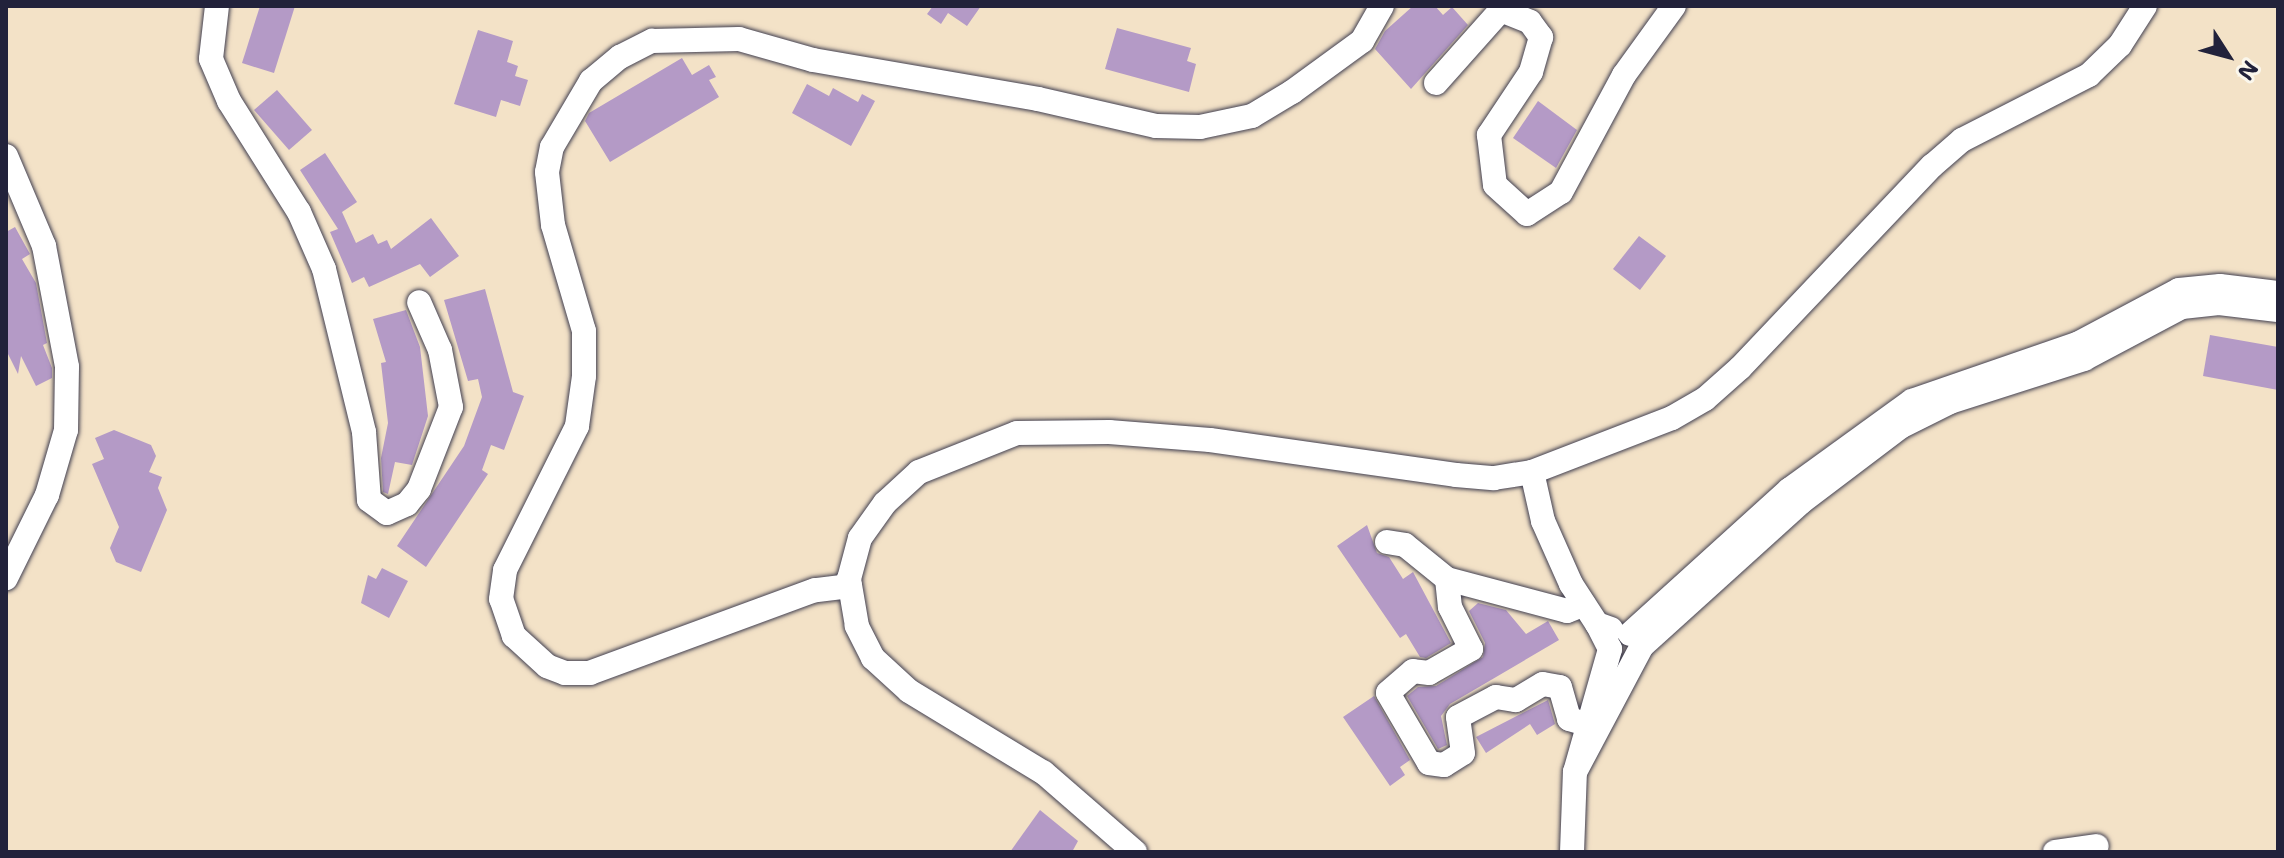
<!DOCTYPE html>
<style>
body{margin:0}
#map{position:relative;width:2284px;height:858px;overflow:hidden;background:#f3e2c7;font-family:"Shantell Sans",sans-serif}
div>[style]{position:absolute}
.building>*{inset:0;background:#b49ac6}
.roads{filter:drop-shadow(0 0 2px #413f50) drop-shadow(0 0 2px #413f50)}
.minor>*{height:24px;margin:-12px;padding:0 12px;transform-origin:12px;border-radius:12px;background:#fff}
span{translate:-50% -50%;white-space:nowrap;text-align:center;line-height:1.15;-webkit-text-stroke:6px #fbf7ec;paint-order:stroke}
.frame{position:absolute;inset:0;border:8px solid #22223b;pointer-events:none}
.north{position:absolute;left:2188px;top:16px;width:80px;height:80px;-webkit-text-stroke:6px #fbf7ec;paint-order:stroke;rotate:126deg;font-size:22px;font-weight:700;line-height:32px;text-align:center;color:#22223b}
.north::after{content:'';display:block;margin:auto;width:28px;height:36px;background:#22223b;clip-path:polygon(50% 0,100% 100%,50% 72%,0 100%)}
</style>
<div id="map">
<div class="building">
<div style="clip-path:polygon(260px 6px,295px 6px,274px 73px,242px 63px)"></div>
<div style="clip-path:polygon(933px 6px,981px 6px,967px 26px,948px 13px,941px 24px,927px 14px)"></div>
<div style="clip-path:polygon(1413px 6px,1435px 6px,1443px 15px,1452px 7px,1468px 25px,1411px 89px,1375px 49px,1385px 31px)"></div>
<div style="clip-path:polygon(1117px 28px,1191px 48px,1187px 61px,1196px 64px,1189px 92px,1105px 69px)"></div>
<div style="clip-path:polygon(478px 30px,513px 41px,507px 62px,518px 66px,515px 76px,528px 80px,520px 106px,501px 100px,496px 117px,454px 104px)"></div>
<div style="clip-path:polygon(682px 58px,692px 75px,709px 65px,716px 77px,709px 80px,719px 97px,610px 162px,585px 121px,589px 113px)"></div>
<div style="clip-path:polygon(807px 84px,829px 96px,833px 88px,858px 102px,862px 94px,875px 101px,851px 146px,792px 113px)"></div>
<div style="clip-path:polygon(277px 90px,312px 130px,289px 150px,254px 110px)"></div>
<div style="clip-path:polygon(1538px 101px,1577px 130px,1556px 168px,1513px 138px)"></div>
<div style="clip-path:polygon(325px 153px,357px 202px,342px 212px,356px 243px,373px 234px,378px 244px,387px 240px,391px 249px,431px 218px,459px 256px,430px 277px,420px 264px,369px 287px,364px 277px,352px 283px,330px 232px,338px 229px,300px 170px)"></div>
<div style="clip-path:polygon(15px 227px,30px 254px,22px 259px,36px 283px,47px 343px,43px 345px,52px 368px,52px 378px,36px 386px,21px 356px,18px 374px,6px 350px,6px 232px)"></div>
<div style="clip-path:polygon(1639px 236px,1666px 256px,1640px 290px,1613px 269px)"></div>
<div style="clip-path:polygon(485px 289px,513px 392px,524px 396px,504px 450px,491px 445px,482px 470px,488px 474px,426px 567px,397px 546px,464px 446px,482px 397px,478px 379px,468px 381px,444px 300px)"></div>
<div style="clip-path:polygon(406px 310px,420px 347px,428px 416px,412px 465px,395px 462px,388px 494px,383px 492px,381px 458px,388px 423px,381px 363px,386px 362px,373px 319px)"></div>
<div style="clip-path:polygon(2210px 335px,2278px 347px,2278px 390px,2203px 376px)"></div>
<div style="clip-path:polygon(114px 430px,151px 445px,156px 456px,149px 472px,162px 477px,158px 488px,167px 510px,141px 572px,116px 562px,110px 548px,119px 527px,92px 464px,104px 459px,95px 438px)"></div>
<div style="clip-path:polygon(1367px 525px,1377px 553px,1389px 557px,1403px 579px,1413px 572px,1451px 643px,1426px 658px,1420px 657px,1406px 634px,1400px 638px,1337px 546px)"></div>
<div style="clip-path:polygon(382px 568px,408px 581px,389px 618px,361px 603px,368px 575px,376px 579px)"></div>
<div style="clip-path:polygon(1478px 603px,1506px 610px,1526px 634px,1548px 621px,1559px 640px,1450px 704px,1441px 716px,1447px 745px,1438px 749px,1407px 696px,1418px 687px,1436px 686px,1483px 657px,1485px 643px,1469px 611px)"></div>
<div style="clip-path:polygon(1374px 696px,1410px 760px,1400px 767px,1405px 775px,1390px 786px,1343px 717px)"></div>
<div style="clip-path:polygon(1548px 700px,1555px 724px,1537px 735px,1530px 724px,1486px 753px,1476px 737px)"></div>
<div style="clip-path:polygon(1040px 810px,1078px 841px,1072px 852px,1010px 852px)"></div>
</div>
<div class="roads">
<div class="minor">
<div style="left:217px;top:6px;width:53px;rotate:96.5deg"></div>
<div style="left:211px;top:59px;width:46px;rotate:66.8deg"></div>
<div style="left:229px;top:101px;width:131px;rotate:57.8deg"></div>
<div style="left:299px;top:212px;width:62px;rotate:66.3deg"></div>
<div style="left:324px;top:269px;width:168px;rotate:76.2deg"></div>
<div style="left:364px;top:432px;width:68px;rotate:85.8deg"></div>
<div style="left:369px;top:500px;width:22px;rotate:36deg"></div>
<div style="left:387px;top:513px;width:22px;rotate:-24deg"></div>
<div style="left:407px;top:504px;width:19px;rotate:-51deg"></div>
<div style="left:419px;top:489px;width:88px;rotate:-68.7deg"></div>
<div style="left:451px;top:407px;width:58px;rotate:-100.9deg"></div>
<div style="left:440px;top:350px;width:52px;rotate:-113.6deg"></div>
<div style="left:1436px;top:83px;width:98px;rotate:-48.3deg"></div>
<div style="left:1501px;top:10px;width:31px;rotate:22deg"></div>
<div style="left:1530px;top:22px;width:19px;rotate:54deg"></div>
<div style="left:1541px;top:37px;width:36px;rotate:106deg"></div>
<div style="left:1531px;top:72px;width:76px;rotate:123.7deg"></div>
<div style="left:1489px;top:135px;width:50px;rotate:83.2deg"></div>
<div style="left:1495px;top:185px;width:43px;rotate:42.2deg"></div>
<div style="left:1527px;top:214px;width:40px;rotate:-32.9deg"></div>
<div style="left:1561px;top:192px;width:133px;rotate:-61.7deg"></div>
<div style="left:1624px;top:75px;width:85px;rotate:-54.1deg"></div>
<div style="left:6px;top:156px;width:98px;rotate:67.1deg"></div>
<div style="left:44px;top:246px;width:123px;rotate:79.2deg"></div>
<div style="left:67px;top:367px;width:63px;rotate:90.9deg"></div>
<div style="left:66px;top:430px;width:68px;rotate:106.3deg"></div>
<div style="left:47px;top:495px;width:93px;rotate:116.3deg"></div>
<div style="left:1532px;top:472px;width:50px;rotate:77.3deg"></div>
<div style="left:1543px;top:521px;width:69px;rotate:66deg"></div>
<div style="left:1571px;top:584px;width:48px;rotate:57deg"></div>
<div style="left:1597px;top:624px;width:15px;rotate:20deg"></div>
<div style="left:1387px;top:542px;width:18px;rotate:9deg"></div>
<div style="left:1405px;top:545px;width:54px;rotate:39deg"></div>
<div style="left:1447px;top:579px;width:124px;rotate:14.9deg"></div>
<div style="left:1567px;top:611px;width:18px;rotate:-22deg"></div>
<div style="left:1447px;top:579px;width:28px;rotate:84deg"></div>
<div style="left:1450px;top:607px;width:47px;rotate:63.4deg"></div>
<div style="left:1471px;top:649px;width:48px;rotate:150.3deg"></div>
<div style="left:1429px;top:673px;width:16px;rotate:-173deg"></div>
<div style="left:1413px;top:671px;width:33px;rotate:139deg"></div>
<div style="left:1388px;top:693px;width:81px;rotate:59.6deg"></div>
<div style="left:1429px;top:763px;width:15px;rotate:8deg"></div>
<div style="left:1444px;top:765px;width:22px;rotate:-32deg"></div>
<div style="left:1463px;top:753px;width:36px;rotate:-98deg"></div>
<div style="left:1458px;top:717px;width:43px;rotate:-27.8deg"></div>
<div style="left:1496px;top:697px;width:20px;rotate:9deg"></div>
<div style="left:1516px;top:700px;width:31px;rotate:-31deg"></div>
<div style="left:1543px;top:684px;width:17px;rotate:10deg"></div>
<div style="left:1560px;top:687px;width:33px;rotate:74deg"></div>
<div style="left:1569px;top:719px;width:18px;rotate:16deg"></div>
<div style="left:850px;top:586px;width:35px;rotate:173deg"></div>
<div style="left:815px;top:590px;width:240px;rotate:159.8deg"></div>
<div style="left:590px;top:673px;width:25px;rotate:180deg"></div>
<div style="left:565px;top:673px;width:19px;rotate:-159deg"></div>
<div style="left:547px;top:666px;width:45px;rotate:-137.7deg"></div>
<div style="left:514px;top:636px;width:39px;rotate:-109deg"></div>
<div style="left:501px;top:599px;width:29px;rotate:-82deg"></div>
<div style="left:505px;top:570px;width:161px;rotate:-63.4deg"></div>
<div style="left:577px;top:426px;width:50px;rotate:-82deg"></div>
<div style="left:584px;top:376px;width:45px;rotate:-90deg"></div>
<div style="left:584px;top:331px;width:110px;rotate:-106.3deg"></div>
<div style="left:553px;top:225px;width:53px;rotate:-96.5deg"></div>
<div style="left:547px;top:172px;width:25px;rotate:-79deg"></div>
<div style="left:552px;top:147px;width:77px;rotate:-59.4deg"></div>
<div style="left:591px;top:81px;width:38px;rotate:-40deg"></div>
<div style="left:620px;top:57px;width:36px;rotate:-27deg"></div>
<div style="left:652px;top:41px;width:87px;rotate:-1.3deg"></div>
<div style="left:739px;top:39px;width:77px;rotate:15.8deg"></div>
<div style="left:813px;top:60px;width:228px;rotate:9.8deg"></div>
<div style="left:1038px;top:99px;width:121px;rotate:12.9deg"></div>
<div style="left:1156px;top:126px;width:44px;rotate:1.3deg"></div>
<div style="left:1200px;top:127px;width:53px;rotate:-11.9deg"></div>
<div style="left:1252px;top:116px;width:47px;rotate:-31deg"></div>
<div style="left:1292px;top:92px;width:87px;rotate:-36.1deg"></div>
<div style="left:1362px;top:41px;width:40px;rotate:-60.3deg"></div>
<div style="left:1630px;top:634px;width:215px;rotate:-42.2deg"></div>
<div style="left:1789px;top:490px;width:152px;rotate:-35.9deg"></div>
<div style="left:1912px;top:401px;width:175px;rotate:-19.1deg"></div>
<div style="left:2077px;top:344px;width:115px;rotate:-27.9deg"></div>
<div style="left:2179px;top:290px;width:41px;rotate:-5.6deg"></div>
<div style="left:2220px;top:286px;width:58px;rotate:6.9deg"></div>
<div style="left:1575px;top:772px;width:143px;rotate:-62deg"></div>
<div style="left:1642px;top:646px;width:213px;rotate:-42.1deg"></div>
<div style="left:1800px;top:503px;width:126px;rotate:-37.2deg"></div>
<div style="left:1900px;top:427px;width:56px;rotate:-26.6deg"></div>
<div style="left:1950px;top:402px;width:141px;rotate:-17.8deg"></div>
<div style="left:2084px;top:359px;width:111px;rotate:-28deg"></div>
<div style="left:2182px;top:307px;width:37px;rotate:-6deg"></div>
<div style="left:2219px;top:303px;width:59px;rotate:6.8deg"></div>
<div style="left:1135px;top:852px;width:121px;rotate:-139deg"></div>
<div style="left:1044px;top:773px;width:158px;rotate:-148.7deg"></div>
<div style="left:909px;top:691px;width:49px;rotate:-137.5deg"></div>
<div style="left:873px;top:658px;width:36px;rotate:-117deg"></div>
<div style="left:857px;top:626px;width:48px;rotate:-99.7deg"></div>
<div style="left:849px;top:579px;width:42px;rotate:-75deg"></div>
<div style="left:860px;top:538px;width:43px;rotate:-54.5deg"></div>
<div style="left:885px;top:503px;width:46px;rotate:-42.4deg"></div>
<div style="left:919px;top:472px;width:105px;rotate:-21.7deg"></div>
<div style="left:1017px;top:433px;width:92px;rotate:-0.6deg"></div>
<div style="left:1109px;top:432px;width:101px;rotate:4.5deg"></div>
<div style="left:1210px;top:440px;width:248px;rotate:8.1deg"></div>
<div style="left:1456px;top:475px;width:38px;rotate:5deg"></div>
<div style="left:1494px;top:478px;width:38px;rotate:-9deg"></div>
<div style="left:1532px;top:472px;width:150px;rotate:-21.1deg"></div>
<div style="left:1672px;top:418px;width:38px;rotate:-30deg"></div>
<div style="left:1705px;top:399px;width:47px;rotate:-41.5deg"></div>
<div style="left:1740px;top:368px;width:279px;rotate:-46.5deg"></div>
<div style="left:1932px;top:166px;width:40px;rotate:-41deg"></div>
<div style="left:1962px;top:140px;width:143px;rotate:-27.1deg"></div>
<div style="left:2089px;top:75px;width:43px;rotate:-44.1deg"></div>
<div style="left:2120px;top:45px;width:46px;rotate:-57.3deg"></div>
<div style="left:1572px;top:852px;width:80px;rotate:-87.9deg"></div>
<div style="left:1575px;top:772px;width:128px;rotate:-74.1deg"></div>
<div style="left:1610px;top:649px;width:28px;rotate:-117deg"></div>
<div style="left:2055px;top:852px;width:42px;rotate:-8.1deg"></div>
</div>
</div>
<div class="frame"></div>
<div class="north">N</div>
</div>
